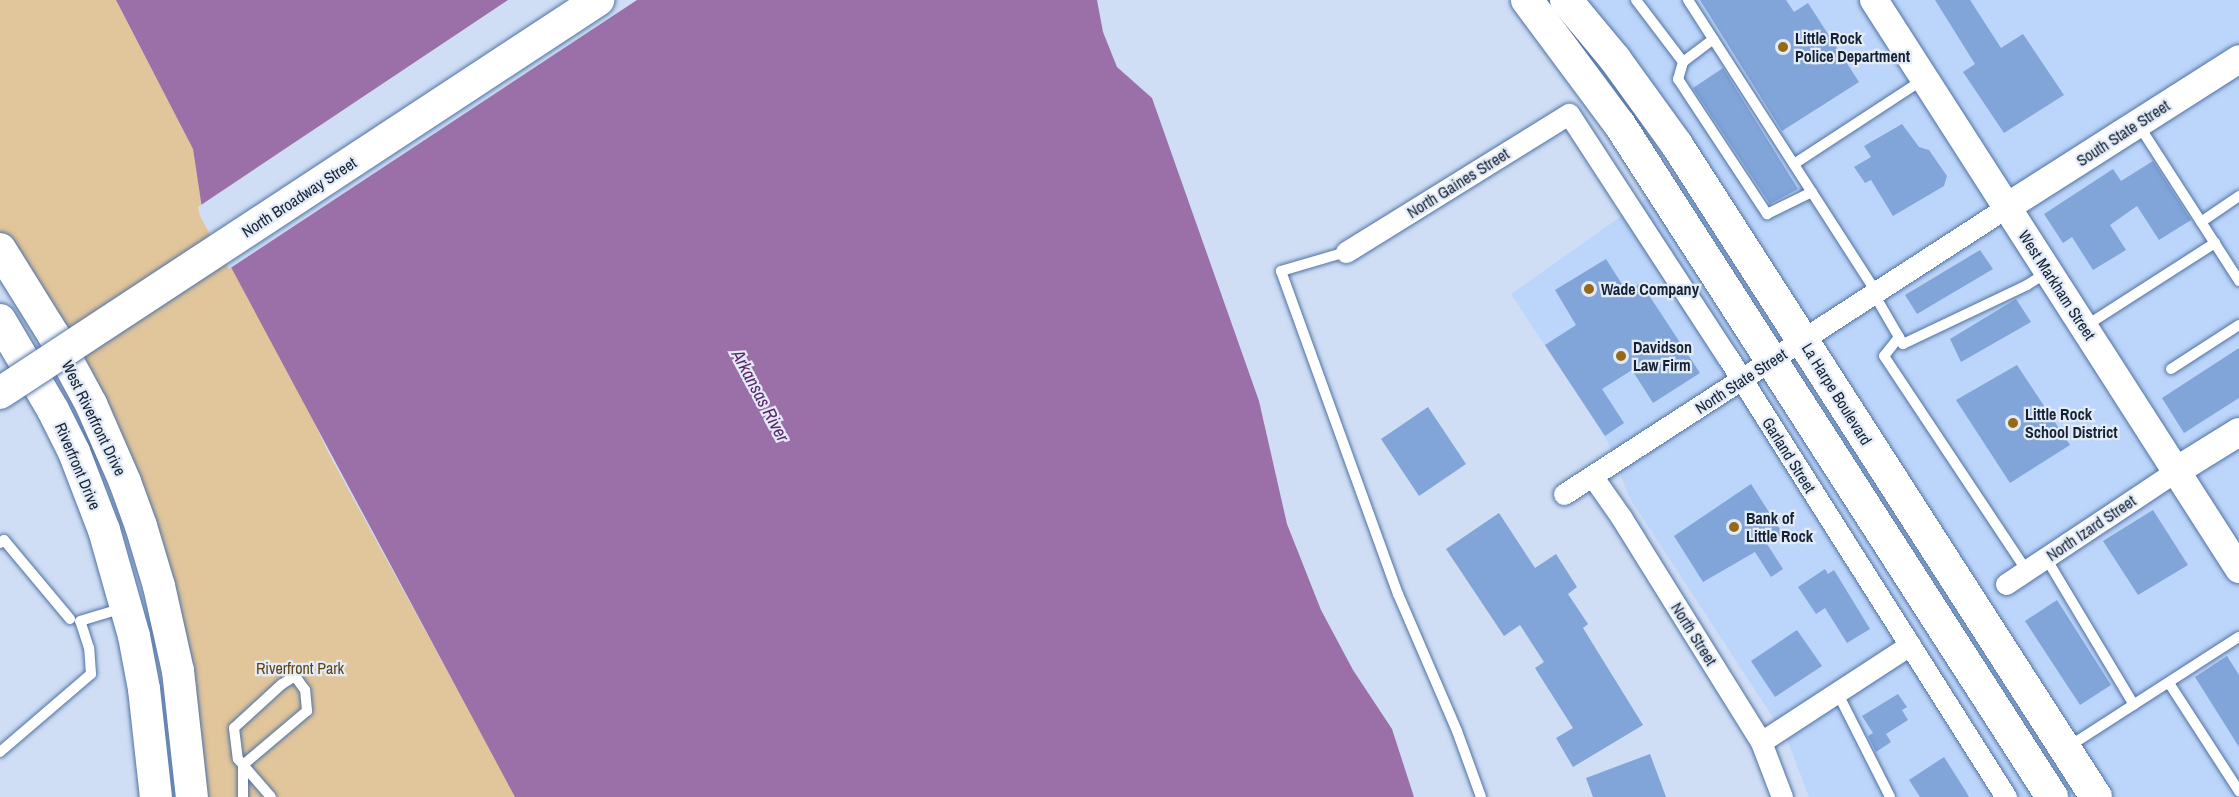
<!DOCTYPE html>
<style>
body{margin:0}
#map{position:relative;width:2239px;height:797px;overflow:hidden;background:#cfdef5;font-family:"Archivo Narrow",sans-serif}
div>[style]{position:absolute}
.built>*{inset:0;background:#bcd5fa}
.green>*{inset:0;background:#e1c59b}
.water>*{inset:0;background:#9b70a9}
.pier>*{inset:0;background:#cfdef5}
.building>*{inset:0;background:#81a5d9}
.roads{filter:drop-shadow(0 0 2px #5072a3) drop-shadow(0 0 2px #5072a3)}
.lane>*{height:10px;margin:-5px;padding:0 5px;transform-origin:5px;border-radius:5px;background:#fff}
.street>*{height:21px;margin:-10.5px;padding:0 10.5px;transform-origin:10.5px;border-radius:10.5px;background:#fff}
.secondary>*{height:28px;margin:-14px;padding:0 14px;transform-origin:14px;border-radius:14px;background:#fff}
.primary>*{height:32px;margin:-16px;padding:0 16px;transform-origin:16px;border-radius:16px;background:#fff}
.bridges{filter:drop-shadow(0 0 2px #5072a3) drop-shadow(0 0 2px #5072a3)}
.primary-bridge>*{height:32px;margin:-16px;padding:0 16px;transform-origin:16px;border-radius:16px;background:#fff}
.dots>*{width:16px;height:16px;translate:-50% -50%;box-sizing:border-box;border:3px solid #e3ebf6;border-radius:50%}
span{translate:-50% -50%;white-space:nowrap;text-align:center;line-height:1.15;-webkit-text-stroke:4.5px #e3ebf6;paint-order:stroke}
.poi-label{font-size:16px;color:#142236;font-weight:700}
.left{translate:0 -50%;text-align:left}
.street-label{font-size:16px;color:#142236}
.park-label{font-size:16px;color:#60430f}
.water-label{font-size:18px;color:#5d266d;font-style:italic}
</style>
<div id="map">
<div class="built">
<div style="clip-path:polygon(1574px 0,2239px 0,2239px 797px,1809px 797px,1787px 739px,1629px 497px,1607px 440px,1511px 294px,1701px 160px)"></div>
</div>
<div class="green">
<div style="clip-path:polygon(0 0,116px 0,193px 149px,203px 215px,289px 368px,329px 454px,516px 797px,189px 797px,162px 599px,83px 391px,0 250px)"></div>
</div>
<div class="water">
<div style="clip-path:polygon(116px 0,1097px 0,1103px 32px,1117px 67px,1152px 98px,1259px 401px,1287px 524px,1321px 610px,1353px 670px,1392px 729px,1414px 797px,515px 797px,203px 215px,193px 149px)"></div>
</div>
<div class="pier">
<div style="clip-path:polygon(508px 0,637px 0,229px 269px,200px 216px,198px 207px)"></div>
</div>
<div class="building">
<div style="clip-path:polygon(1700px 0,1786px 0,1794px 12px,1808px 3px,1859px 82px,1782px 131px)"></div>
<div style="clip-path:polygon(1935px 0,1970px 0,2001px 48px,2023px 34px,2064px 95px,2004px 133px,1963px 72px,1975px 64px)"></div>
<div style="clip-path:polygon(1723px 68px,1798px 189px,1770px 204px,1693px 88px)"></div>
<div style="clip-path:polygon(1902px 124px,1919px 147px,1929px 150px,1947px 176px,1944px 186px,1893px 216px,1871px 180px,1865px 183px,1854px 167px,1871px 157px,1864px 146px)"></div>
<div style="clip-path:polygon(2153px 161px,2191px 220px,2159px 240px,2137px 206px,2110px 225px,2126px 250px,2093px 270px,2072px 237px,2063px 243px,2044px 214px,2113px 169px,2121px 181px)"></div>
<div style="clip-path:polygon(1980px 250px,1993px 269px,1917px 314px,1905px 295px)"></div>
<div style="clip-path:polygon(1606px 259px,1627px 292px,1641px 283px,1700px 373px,1653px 403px,1632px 370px,1602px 389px,1624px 423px,1605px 436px,1545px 345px,1576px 325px,1555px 290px)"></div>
<div style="clip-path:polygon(2016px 299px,2031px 322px,1961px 362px,1950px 339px)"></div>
<div style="clip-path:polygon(2239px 348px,2239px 398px,2184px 433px,2162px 398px)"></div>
<div style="clip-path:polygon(2017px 365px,2070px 445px,2010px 483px,1956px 400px)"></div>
<div style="clip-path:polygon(1428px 407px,1466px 464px,1419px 496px,1381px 439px)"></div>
<div style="clip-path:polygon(1751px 484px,1783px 534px,1767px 544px,1783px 569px,1771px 577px,1755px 552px,1703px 582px,1674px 536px)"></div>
<div style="clip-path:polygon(2153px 510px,2188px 565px,2138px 595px,2103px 541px)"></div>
<div style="clip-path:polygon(1499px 513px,1535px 568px,1556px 554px,1577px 587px,1568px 594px,1588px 624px,1583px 628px,1643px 725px,1573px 767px,1556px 738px,1573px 728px,1535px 668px,1544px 662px,1520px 625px,1504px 636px,1446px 549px)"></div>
<div style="clip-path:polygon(1825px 569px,1828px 574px,1834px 570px,1870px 629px,1847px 643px,1825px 608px,1816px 614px,1798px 587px)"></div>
<div style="clip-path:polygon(2057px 600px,2111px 685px,2080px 705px,2025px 621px)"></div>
<div style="clip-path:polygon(1797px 630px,1822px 666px,1775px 697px,1751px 661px)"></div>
<div style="clip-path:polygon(2227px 656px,2239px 675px,2239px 747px,2195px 677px)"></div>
<div style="clip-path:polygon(1898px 694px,1907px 707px,1902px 710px,1908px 720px,1886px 734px,1891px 742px,1876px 752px,1868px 736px,1873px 733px,1862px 716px)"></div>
<div style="clip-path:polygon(1650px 754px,1666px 797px,1593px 797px,1586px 778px)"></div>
<div style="clip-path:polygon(1944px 757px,1965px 790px,1969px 797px,1920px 797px,1909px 780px)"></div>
</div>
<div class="roads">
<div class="lane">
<div style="left:1636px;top:0;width:78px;rotate:52.8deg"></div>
<div style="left:1683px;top:62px;width:38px;rotate:-37deg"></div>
<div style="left:1688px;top:0;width:347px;rotate:57.2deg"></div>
<div style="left:1683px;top:62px;width:18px;rotate:106deg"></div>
<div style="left:1678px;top:79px;width:162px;rotate:56.6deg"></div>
<div style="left:1767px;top:214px;width:50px;rotate:-26.1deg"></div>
<div style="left:2138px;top:124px;width:187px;rotate:57.2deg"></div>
<div style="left:1794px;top:164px;width:155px;rotate:-33.2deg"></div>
<div style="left:2201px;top:222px;width:46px;rotate:-34.4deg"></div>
<div style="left:1346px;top:252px;width:68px;rotate:163.7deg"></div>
<div style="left:1281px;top:271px;width:344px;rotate:70.1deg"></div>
<div style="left:1398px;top:594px;width:149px;rotate:66.7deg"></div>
<div style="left:1457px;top:731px;width:70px;rotate:70deg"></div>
<div style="left:1874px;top:294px;width:58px;rotate:59.9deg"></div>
<div style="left:1903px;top:344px;width:137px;rotate:-25.4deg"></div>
<div style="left:2027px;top:285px;width:25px;rotate:-32deg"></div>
<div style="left:2084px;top:327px;width:156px;rotate:-32.7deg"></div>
<div style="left:1899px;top:337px;width:24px;rotate:128deg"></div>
<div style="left:1884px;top:356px;width:257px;rotate:56.4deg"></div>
<div style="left:2171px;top:369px;width:81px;rotate:-32.9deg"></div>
<div style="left:0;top:543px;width:5px;rotate:-37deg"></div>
<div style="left:4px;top:540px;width:103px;rotate:50.1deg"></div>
<div style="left:2046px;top:558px;width:171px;rotate:59.1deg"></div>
<div style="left:2169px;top:683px;width:129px;rotate:57.1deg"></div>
<div style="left:1838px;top:694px;width:115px;rotate:63.2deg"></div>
<div style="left:2068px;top:747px;width:203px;rotate:-32.8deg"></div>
<div style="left:0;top:752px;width:120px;rotate:-40.6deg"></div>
<div style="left:91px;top:674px;width:26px;rotate:-94deg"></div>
<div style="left:89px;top:648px;width:28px;rotate:-108deg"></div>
<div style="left:80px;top:621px;width:45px;rotate:-16.8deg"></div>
<div style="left:243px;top:765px;width:84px;rotate:-40.2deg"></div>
<div style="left:307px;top:711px;width:21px;rotate:-95deg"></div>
<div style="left:305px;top:690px;width:17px;rotate:-126deg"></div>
<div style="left:295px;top:676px;width:15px;rotate:148deg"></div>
<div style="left:282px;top:684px;width:65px;rotate:137.5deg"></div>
<div style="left:234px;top:728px;width:31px;rotate:83deg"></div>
<div style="left:238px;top:759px;width:50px;rotate:49deg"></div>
<div style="left:243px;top:797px;width:32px;rotate:-90deg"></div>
</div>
<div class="street">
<div style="left:1346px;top:252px;width:262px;rotate:-31.8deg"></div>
<div style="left:1569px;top:114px;width:289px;rotate:56.9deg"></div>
<div style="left:1727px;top:356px;width:522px;rotate:57.68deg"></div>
<div style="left:1593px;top:477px;width:49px;rotate:55deg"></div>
<div style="left:1621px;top:517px;width:265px;rotate:58.1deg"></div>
<div style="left:1761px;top:742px;width:59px;rotate:69.1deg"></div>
<div style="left:1564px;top:494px;width:528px;rotate:-32.94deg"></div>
<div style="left:2006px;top:584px;width:204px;rotate:-33.6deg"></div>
<div style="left:1761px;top:742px;width:178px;rotate:-33.1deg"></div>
</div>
<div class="secondary">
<div style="left:1874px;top:0;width:676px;rotate:57.32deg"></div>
<div style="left:2007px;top:207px;width:275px;rotate:-32.5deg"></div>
<div style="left:2176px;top:471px;width:74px;rotate:-31.8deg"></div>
</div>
<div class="primary">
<div style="left:1527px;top:0;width:156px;rotate:53.4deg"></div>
<div style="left:1620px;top:125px;width:799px;rotate:57.26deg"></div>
<div style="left:1566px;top:0;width:77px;rotate:50.3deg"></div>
<div style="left:1615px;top:59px;width:106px;rotate:54.2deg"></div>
<div style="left:1677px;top:145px;width:775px;rotate:57.27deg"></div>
<div style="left:0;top:249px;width:100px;rotate:58.1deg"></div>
<div style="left:53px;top:334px;width:80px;rotate:61.5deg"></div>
<div style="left:91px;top:404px;width:85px;rotate:66.4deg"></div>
<div style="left:125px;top:482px;width:47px;rotate:70deg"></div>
<div style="left:141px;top:526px;width:63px;rotate:73.3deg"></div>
<div style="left:159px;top:586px;width:87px;rotate:77.4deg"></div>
<div style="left:178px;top:671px;width:127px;rotate:83.7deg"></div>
<div style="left:0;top:320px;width:104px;rotate:59.5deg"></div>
<div style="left:53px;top:410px;width:47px;rotate:63.4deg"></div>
<div style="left:74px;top:452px;width:84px;rotate:69deg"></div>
<div style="left:104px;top:530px;width:110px;rotate:74.2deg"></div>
<div style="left:134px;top:636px;width:54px;rotate:79.3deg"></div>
<div style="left:144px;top:689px;width:109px;rotate:83.7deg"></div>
</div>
</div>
<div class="bridges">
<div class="primary-bridge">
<div style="left:0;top:393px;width:716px;rotate:-33.31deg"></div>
</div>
</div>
<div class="dots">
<div style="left:1783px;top:47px;background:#956916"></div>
<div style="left:1589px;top:289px;background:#956916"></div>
<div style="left:1621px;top:356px;background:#956916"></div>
<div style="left:2013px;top:423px;background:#956916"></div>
<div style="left:1734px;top:527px;background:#956916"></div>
</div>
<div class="poi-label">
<span class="left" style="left:1795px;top:47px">Little Rock<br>Police Department</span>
<span class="left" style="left:1601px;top:289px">Wade Company</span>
<span class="left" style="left:1633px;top:356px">Davidson<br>Law Firm</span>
<span class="left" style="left:2025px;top:423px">Little Rock<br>School District</span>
<span class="left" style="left:1746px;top:527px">Bank of<br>Little Rock</span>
</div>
<div class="street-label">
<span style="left:2123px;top:133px;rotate:-33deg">South State Street</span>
<span style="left:1458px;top:183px;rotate:-32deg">North Gaines Street</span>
<span style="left:299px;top:197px;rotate:-33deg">North Broadway Street</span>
<span style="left:2057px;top:285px;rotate:57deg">West Markham Street</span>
<span style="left:1741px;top:381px;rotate:-33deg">North State Street</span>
<span style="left:1837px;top:394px;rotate:58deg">La Harpe Boulevard</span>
<span style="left:94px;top:418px;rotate:64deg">West Riverfront Drive</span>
<span style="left:1789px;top:455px;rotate:58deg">Garland Street</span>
<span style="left:78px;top:466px;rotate:67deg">Riverfront Drive</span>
<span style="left:2091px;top:528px;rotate:-34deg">North Izard Street</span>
<span style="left:1694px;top:634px;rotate:58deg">North Street</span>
</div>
<div class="park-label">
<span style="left:300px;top:668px">Riverfront Park</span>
</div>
<div class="water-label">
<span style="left:760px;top:396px;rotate:62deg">Arkansas River</span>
</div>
</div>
